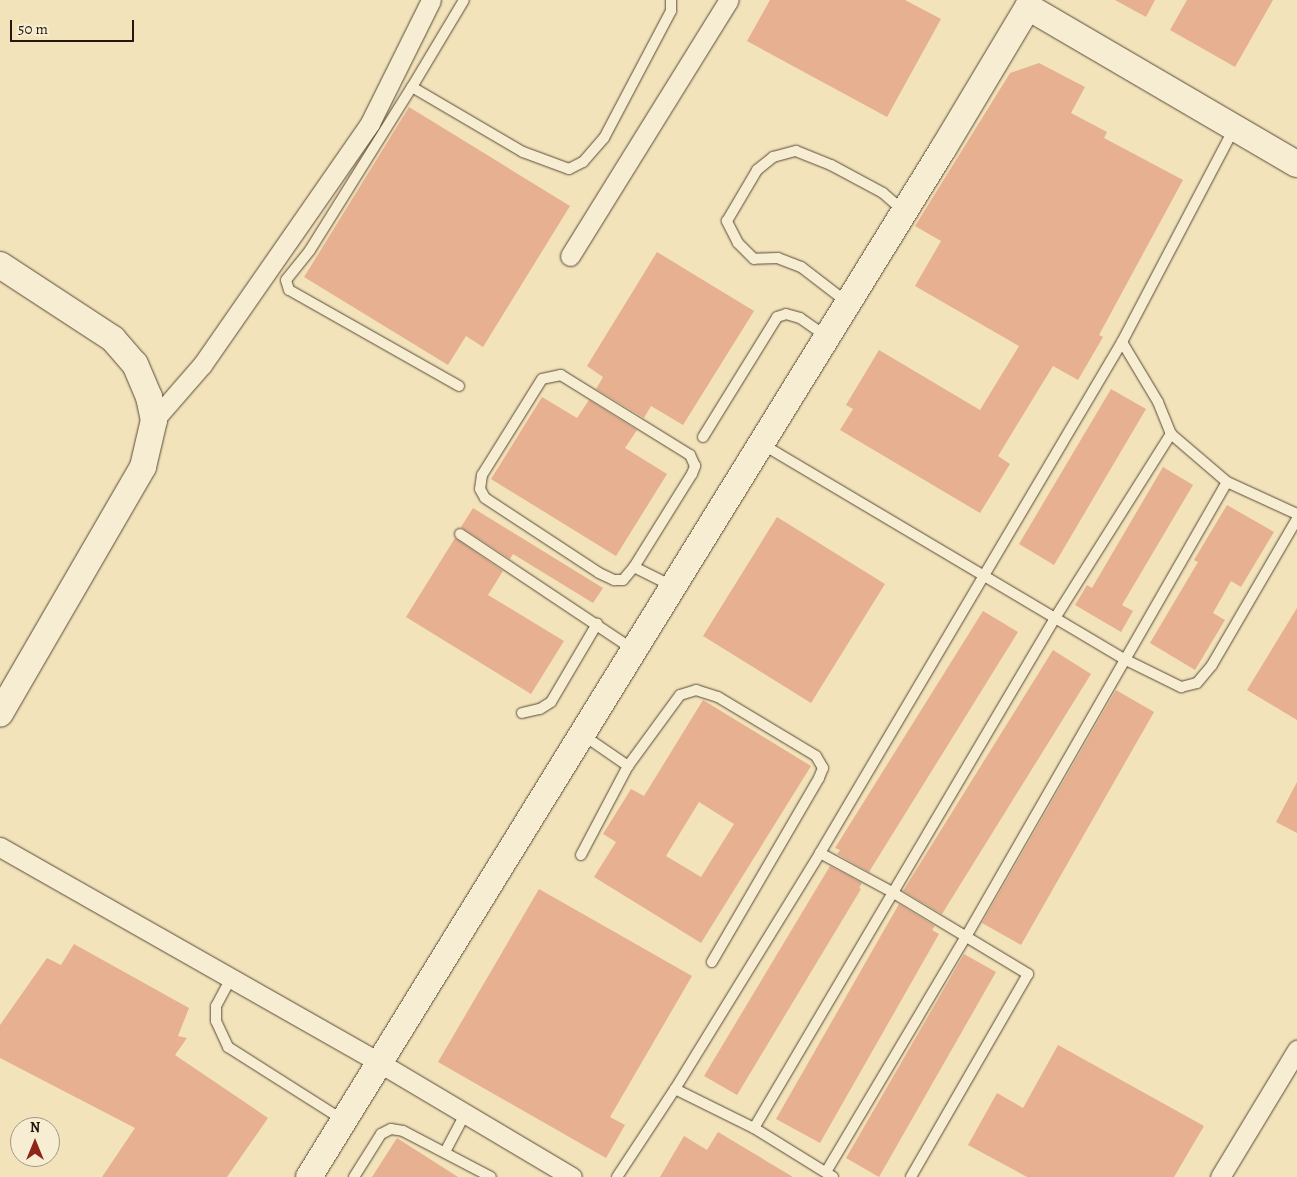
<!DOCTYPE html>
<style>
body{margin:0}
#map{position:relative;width:1297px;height:1177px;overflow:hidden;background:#f3e3ba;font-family:Alegreya,serif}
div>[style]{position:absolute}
.building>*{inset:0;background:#e6b091}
.roads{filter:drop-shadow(0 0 1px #584a39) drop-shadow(0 0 1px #584a39)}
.lane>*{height:10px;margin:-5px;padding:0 5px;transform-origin:5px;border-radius:5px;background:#f7edd2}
.street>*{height:19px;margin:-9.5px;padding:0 9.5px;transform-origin:9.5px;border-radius:9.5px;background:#f7edd2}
.secondary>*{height:26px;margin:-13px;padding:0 13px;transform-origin:13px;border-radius:13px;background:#f7edd2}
span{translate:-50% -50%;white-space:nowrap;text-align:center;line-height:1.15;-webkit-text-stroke:4.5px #f7edd2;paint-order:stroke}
.north{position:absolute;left:10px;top:1117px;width:50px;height:50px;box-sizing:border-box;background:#f7edd2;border:1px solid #a39784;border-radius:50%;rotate:0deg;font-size:14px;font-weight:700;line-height:20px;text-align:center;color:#24170e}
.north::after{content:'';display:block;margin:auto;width:18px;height:22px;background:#8f2418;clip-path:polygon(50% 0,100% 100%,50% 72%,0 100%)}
.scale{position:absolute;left:10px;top:20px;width:124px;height:22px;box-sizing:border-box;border:2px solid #24170e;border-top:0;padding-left:6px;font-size:15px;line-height:18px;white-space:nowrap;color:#24170e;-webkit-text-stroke:4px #f7edd2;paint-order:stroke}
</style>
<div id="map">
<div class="building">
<div style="clip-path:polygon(770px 0,905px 0,941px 19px,887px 117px,747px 41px)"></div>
<div style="clip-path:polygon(1115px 0,1155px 0,1146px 17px)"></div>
<div style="clip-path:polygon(1187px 0,1273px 0,1235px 67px,1170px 30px)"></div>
<div style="clip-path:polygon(1039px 63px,1085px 87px,1071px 113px,1107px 132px,1104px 138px,1183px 180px,1099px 335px,1103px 337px,1078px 380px,1053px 366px,998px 456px,1010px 464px,980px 513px,840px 430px,853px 409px,846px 405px,879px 350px,980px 410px,1019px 346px,915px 286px,941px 241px,915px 226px,1010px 73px)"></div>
<div style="clip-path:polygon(409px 107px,570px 206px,483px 347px,466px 336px,448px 365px,304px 277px)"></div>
<div style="clip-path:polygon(657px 252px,754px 311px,683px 425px,651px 406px,644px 418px,596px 389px,603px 377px,587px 366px)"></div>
<div style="clip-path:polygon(1111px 389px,1146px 409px,1054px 565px,1019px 544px)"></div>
<div style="clip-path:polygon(542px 397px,577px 418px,589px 400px,637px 430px,625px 448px,667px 474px,616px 556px,491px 479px)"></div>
<div style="clip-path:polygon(1163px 467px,1193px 485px,1122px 605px,1133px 611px,1121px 632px,1075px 605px,1087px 585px,1092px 588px)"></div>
<div style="clip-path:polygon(1227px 505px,1274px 532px,1241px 587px,1231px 581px,1213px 613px,1225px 620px,1195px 670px,1150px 643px,1198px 562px,1194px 560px)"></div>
<div style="clip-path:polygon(473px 508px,603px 588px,593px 603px,513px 554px,510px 559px,461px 527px)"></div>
<div style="clip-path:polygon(777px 517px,885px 584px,811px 703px,703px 636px)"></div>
<div style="clip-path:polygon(455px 538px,503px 571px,488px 595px,564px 641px,531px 694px,406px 617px)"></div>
<div style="clip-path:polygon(1297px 608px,1297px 720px,1247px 690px)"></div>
<div style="clip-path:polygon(983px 611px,1018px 632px,869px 872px,837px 854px,840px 850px,835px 848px)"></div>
<div style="clip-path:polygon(1053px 650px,1091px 674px,942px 914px,903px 891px)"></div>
<div style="clip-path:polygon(1116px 690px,1154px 712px,1021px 945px,982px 923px)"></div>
<div style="clip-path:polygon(evenodd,703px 700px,811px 766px,701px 943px,594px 877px,616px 842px,603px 834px,631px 789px,644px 796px,703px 700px,699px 802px,734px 824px,701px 877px,666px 856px,699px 802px)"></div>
<div style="clip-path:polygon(1297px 782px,1297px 833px,1276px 822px)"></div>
<div style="clip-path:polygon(830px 866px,862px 883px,859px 888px,861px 889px,737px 1095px,704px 1076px)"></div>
<div style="clip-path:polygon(539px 889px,692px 976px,610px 1117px,625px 1125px,606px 1158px,438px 1062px)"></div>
<div style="clip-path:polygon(899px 904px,935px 926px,932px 930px,939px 934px,820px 1143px,776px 1119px)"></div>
<div style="clip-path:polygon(74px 944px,189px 1008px,178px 1036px,187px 1038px,175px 1055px,268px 1118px,227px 1177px,102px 1177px,135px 1128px,0 1058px,0 1025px,47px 958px,61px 965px)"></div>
<div style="clip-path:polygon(964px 954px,996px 972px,879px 1177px,846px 1158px)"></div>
<div style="clip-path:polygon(1058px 1045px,1204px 1126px,1174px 1177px,1027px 1177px,968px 1145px,997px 1093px,1023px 1108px)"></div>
<div style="clip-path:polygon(718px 1132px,793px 1177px,660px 1177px,684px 1136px,707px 1150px)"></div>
<div style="clip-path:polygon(397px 1138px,458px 1177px,372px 1177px)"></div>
</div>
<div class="roads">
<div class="lane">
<div style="left:412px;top:87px;width:129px;rotate:30.4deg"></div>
<div style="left:523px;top:152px;width:49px;rotate:20.3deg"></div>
<div style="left:569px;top:169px;width:16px;rotate:-27deg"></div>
<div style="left:583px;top:162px;width:32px;rotate:-49deg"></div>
<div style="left:604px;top:138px;width:144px;rotate:-62.2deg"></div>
<div style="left:671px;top:11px;width:11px;rotate:-90deg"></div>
<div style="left:848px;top:303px;width:59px;rotate:-142.5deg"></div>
<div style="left:801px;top:267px;width:25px;rotate:-159deg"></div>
<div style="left:778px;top:258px;width:24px;rotate:178deg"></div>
<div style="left:754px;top:259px;width:23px;rotate:-135deg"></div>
<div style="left:738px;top:243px;width:25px;rotate:-117deg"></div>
<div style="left:727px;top:221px;width:59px;rotate:-59.5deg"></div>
<div style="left:757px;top:170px;width:21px;rotate:-39deg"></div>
<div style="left:773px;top:157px;width:24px;rotate:-15deg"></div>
<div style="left:796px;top:151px;width:38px;rotate:22deg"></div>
<div style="left:831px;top:165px;width:59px;rotate:28.3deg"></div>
<div style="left:883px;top:193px;width:28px;rotate:41deg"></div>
<div style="left:1122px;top:342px;width:70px;rotate:59deg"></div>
<div style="left:1158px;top:402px;width:35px;rotate:68deg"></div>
<div style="left:1171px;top:434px;width:74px;rotate:40.6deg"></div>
<div style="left:1227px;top:482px;width:77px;rotate:24.6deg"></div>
<div style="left:459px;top:386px;width:195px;rotate:-150.5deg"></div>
<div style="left:289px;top:290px;width:10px;rotate:-107deg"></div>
<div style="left:286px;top:280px;width:38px;rotate:-51deg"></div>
<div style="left:310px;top:250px;width:192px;rotate:-58deg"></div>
<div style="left:412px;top:87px;width:101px;rotate:-59.1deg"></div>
<div style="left:703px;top:437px;width:141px;rotate:-58.3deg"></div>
<div style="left:777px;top:317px;width:9px;rotate:-18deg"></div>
<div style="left:786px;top:314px;width:15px;rotate:16deg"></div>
<div style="left:800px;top:318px;width:33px;rotate:35deg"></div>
<div style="left:762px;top:444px;width:421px;rotate:30.7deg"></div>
<div style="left:1124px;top:659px;width:64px;rotate:26.2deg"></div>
<div style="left:1181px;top:687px;width:16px;rotate:-14deg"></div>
<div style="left:1197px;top:683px;width:23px;rotate:-50deg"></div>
<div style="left:1212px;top:665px;width:169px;rotate:-59.8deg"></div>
<div style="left:460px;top:534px;width:209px;rotate:33.7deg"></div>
<div style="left:634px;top:567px;width:110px;rotate:-58.1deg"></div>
<div style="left:692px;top:474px;width:9px;rotate:-69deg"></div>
<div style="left:695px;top:466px;width:12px;rotate:-114deg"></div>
<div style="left:690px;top:455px;width:152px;rotate:-148.2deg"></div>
<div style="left:561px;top:375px;width:19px;rotate:168deg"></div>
<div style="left:542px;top:379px;width:113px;rotate:122deg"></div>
<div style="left:482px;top:475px;width:14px;rotate:98deg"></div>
<div style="left:480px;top:489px;width:10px;rotate:61deg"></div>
<div style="left:485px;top:498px;width:136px;rotate:33.3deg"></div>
<div style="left:599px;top:573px;width:17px;rotate:25deg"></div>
<div style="left:614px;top:580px;width:9px"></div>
<div style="left:623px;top:580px;width:17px;rotate:-50deg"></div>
<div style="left:634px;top:567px;width:42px;rotate:26.6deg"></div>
<div style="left:522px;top:713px;width:18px;rotate:-13deg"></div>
<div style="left:540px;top:709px;width:13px;rotate:-32deg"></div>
<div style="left:551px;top:702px;width:91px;rotate:-59.5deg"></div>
<div style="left:583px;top:735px;width:55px;rotate:34.6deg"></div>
<div style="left:820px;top:853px;width:82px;rotate:28.4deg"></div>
<div style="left:892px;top:892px;width:159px;rotate:31.1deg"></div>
<div style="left:1028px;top:974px;width:234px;rotate:120deg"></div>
<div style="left:581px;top:855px;width:101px;rotate:-62.2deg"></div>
<div style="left:628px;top:766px;width:88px;rotate:-53.8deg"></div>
<div style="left:680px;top:695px;width:17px;rotate:-17deg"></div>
<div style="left:696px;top:690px;width:23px;rotate:18deg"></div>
<div style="left:718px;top:697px;width:114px;rotate:31deg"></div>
<div style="left:816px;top:756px;width:14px;rotate:60deg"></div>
<div style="left:823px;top:768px;width:11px;rotate:112deg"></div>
<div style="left:819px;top:778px;width:213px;rotate:120.2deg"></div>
<div style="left:231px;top:978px;width:32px;rotate:118deg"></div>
<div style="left:216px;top:1006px;width:15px;rotate:90deg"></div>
<div style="left:216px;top:1021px;width:29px;rotate:65deg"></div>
<div style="left:228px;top:1047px;width:136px;rotate:32.4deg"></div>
<div style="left:675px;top:1089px;width:88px;rotate:26.3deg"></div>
<div style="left:754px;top:1128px;width:93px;rotate:31.8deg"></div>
<div style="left:754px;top:1128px;width:592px;rotate:-59.45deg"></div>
<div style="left:1055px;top:618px;width:218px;rotate:-57.8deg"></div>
<div style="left:445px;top:1152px;width:43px;rotate:-62.2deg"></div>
<div style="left:826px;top:1172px;width:276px;rotate:-59.3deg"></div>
<div style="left:967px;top:935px;width:522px;rotate:-60.15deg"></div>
<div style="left:354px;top:1177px;width:51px;rotate:-57.9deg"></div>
<div style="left:381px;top:1134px;width:11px;rotate:-27deg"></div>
<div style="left:391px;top:1129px;width:12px;rotate:9deg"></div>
<div style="left:403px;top:1131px;width:99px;rotate:27.6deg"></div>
<div style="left:617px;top:1177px;width:105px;rotate:-56.6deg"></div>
<div style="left:675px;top:1089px;width:277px;rotate:-58.4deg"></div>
<div style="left:820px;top:853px;width:594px;rotate:-59.42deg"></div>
<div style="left:1122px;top:342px;width:241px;rotate:-62.3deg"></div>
</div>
<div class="street">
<div style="left:570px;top:256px;width:301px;rotate:-58.2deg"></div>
<div style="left:154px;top:420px;width:73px;rotate:-48.9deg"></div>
<div style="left:202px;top:365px;width:295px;rotate:-55.2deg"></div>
<div style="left:370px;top:123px;width:137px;rotate:-63.6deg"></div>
<div style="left:0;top:847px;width:437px;rotate:29.6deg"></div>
<div style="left:380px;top:1063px;width:223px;rotate:30.7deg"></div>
<div style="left:1220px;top:1177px;width:149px;rotate:-58.8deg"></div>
</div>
<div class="secondary">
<div style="left:0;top:265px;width:135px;rotate:33.2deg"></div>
<div style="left:113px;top:339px;width:33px;rotate:49deg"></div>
<div style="left:135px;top:364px;width:36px;rotate:67deg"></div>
<div style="left:149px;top:397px;width:24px;rotate:78deg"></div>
<div style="left:154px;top:420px;width:48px;rotate:103.2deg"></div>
<div style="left:143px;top:467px;width:285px;rotate:120.1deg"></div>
<div style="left:309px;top:1177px;width:1208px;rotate:-58.34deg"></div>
<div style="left:943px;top:149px;width:165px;rotate:-59.1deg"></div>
<div style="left:1028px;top:7px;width:311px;rotate:30.3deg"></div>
</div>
</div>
<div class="north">N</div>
<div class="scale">50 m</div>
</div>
